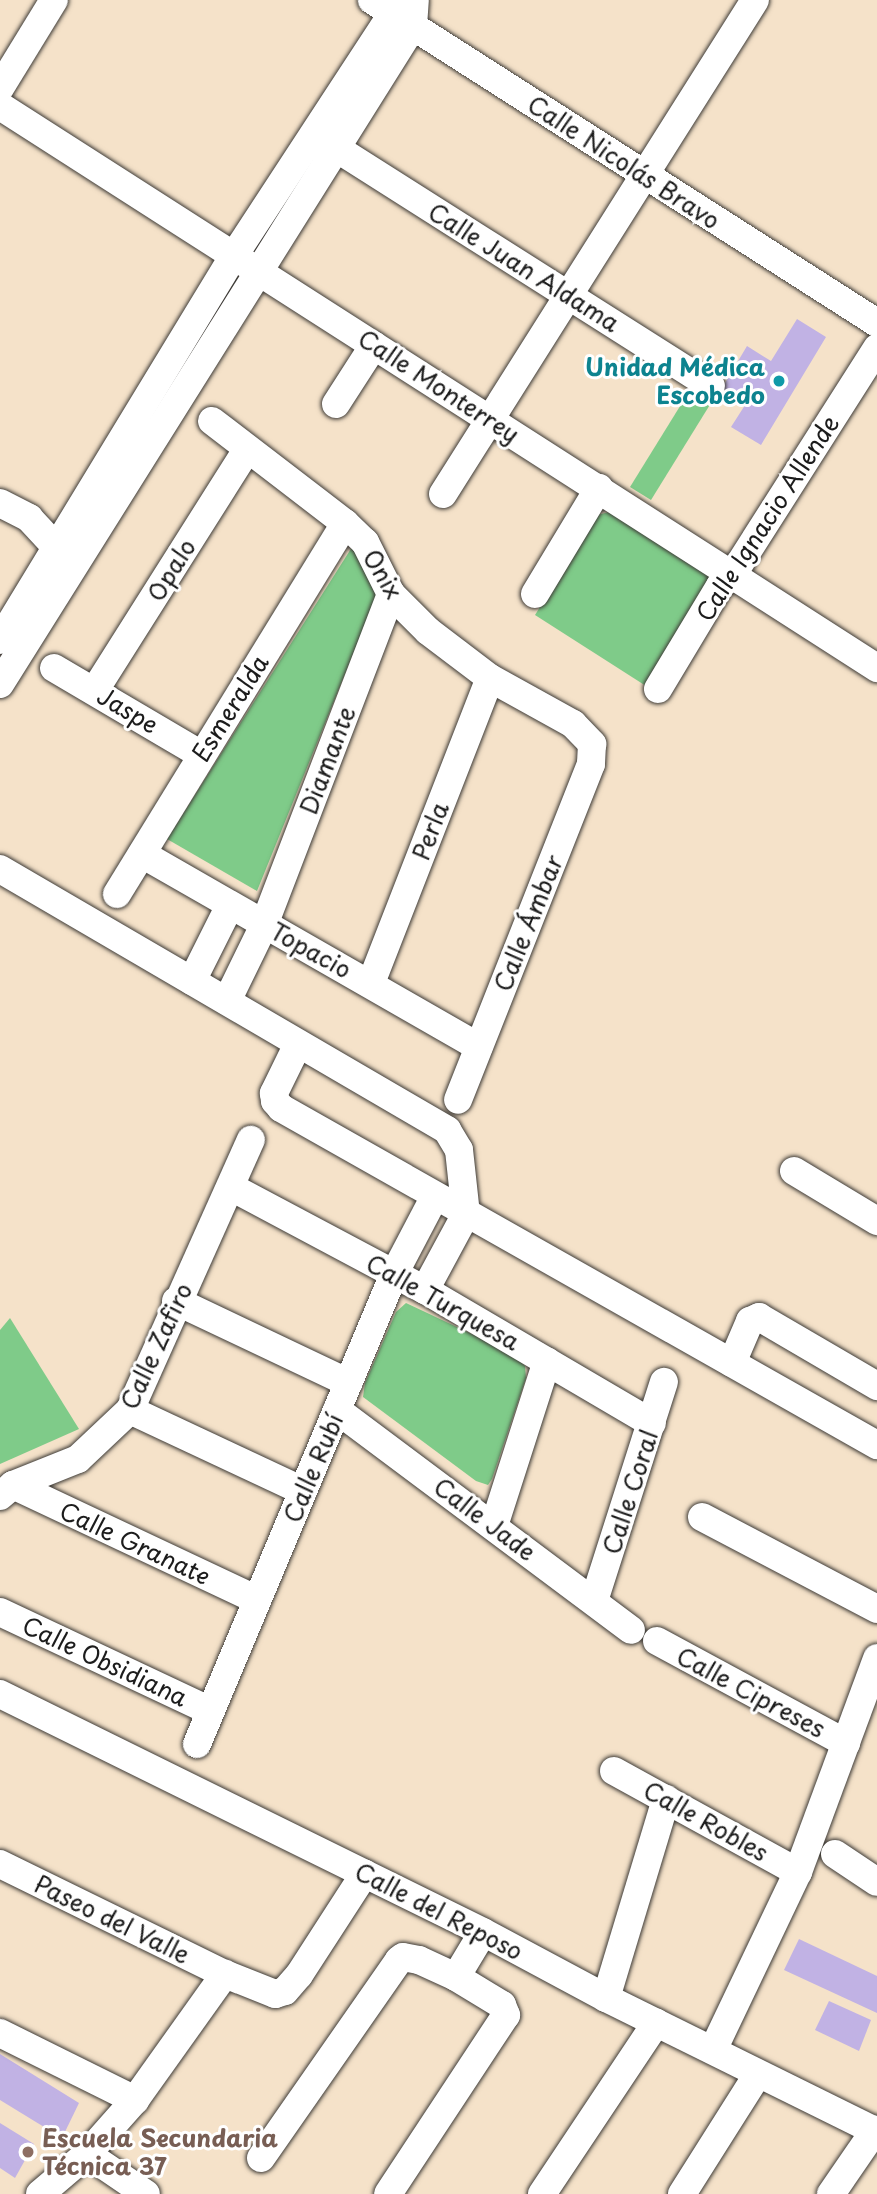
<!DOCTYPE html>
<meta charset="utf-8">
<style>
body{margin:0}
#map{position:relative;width:877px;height:2194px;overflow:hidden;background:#f5e2c9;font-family:"Playpen Sans",sans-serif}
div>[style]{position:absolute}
.green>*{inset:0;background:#7fcb89}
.building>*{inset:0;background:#c1b2e4}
.roads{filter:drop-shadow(0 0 2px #3d3a36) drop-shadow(0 0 2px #3d3a36)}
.minor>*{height:28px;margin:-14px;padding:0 14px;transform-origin:14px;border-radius:14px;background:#fff}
.dots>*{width:19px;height:19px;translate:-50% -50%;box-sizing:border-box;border:4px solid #fff;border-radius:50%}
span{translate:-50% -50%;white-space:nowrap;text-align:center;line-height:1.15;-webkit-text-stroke:6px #fff;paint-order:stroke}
.street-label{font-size:24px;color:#1c1c1c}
.culture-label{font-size:24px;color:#0d838f;font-weight:700}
.right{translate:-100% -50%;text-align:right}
.education-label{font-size:24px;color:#785e54;font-weight:700}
.left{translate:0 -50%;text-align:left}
</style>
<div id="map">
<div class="green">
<div style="clip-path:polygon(690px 390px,711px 403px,651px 500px,630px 487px)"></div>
<div style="clip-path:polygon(613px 511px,709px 570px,710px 587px,646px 686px,535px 615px,597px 515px)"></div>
<div style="clip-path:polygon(354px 544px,379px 590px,257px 891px,167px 839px)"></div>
<div style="clip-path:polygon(406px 1303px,512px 1353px,525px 1366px,526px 1378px,492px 1479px,488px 1485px,476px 1481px,363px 1397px,365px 1383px,396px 1312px)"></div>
<div style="clip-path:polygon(10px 1318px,79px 1429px,0 1464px,0 1330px)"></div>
</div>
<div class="building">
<div style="clip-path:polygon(797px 319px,826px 337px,761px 445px,731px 427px,747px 402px,722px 388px,747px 346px,771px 361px)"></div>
<div style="clip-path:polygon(799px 1939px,877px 1976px,877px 2013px,784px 1970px)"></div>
<div style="clip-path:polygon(829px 2001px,871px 2020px,859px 2051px,815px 2030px)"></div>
<div style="clip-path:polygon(0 2054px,79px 2103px,62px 2138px,0 2100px)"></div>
<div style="clip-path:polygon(0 2123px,34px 2144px,15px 2178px,0 2168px)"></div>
</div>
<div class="roads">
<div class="minor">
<div style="left:372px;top:0;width:599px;rotate:32.6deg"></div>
<div style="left:0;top:88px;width:103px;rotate:-58.5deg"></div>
<div style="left:0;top:106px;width:1042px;rotate:32.65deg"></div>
<div style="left:336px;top:148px;width:444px;rotate:32.4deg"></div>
<div style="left:336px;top:404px;width:70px;rotate:-57.2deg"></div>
<div style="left:212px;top:421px;width:168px;rotate:37.5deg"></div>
<div style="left:345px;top:523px;width:28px;rotate:44deg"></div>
<div style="left:365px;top:542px;width:58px;rotate:63.4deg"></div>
<div style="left:391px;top:594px;width:52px;rotate:45deg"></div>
<div style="left:428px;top:631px;width:78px;rotate:37.2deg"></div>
<div style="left:490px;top:678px;width:95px;rotate:29deg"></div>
<div style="left:573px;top:724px;width:28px;rotate:46deg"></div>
<div style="left:592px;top:744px;width:20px;rotate:93deg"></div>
<div style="left:591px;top:764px;width:361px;rotate:111.6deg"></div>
<div style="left:443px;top:494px;width:584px;rotate:-57.72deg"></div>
<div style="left:0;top:503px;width:33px;rotate:27deg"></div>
<div style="left:29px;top:518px;width:59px;rotate:47.1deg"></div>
<div style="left:535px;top:594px;width:124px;rotate:-58.9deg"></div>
<div style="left:0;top:640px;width:452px;rotate:-58.7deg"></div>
<div style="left:235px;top:254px;width:303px;rotate:-56.8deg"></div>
<div style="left:54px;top:668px;width:169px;rotate:30.5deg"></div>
<div style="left:0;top:684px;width:777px;rotate:-57.89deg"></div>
<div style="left:413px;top:26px;width:26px;rotate:-86deg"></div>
<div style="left:658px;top:689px;width:120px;rotate:-59deg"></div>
<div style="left:720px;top:586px;width:18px;rotate:-43deg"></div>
<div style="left:733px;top:574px;width:268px;rotate:-57.5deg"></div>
<div style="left:95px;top:690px;width:284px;rotate:-57.7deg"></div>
<div style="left:142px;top:854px;width:388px;rotate:29.8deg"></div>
<div style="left:0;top:869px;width:518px;rotate:30.28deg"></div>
<div style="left:447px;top:1130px;width:23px;rotate:59deg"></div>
<div style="left:459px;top:1150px;width:64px;rotate:83.8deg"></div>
<div style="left:117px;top:894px;width:435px;rotate:-58.4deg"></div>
<div style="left:192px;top:981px;width:85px;rotate:-63.4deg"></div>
<div style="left:371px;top:983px;width:327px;rotate:-68.7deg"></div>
<div style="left:227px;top:1001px;width:85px;rotate:-64deg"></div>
<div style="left:264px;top:925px;width:355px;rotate:-69deg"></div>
<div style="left:298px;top:1044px;width:55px;rotate:116.1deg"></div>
<div style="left:274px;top:1093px;width:8px;rotate:83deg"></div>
<div style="left:275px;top:1101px;width:9px;rotate:49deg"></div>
<div style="left:281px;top:1108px;width:685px;rotate:29.49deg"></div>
<div style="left:794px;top:1171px;width:97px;rotate:31.1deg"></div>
<div style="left:231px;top:1187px;width:220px;rotate:28deg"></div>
<div style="left:425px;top:1290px;width:263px;rotate:30.4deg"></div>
<div style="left:425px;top:1290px;width:86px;rotate:-61.7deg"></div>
<div style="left:176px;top:1301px;width:191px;rotate:25.4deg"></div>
<div style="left:732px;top:1363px;width:46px;rotate:-66.8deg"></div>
<div style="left:750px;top:1321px;width:10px;rotate:-24deg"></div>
<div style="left:759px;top:1317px;width:137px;rotate:30.3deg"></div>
<div style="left:130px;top:1410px;width:191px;rotate:25.1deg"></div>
<div style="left:337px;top:1410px;width:367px;rotate:36.8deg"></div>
<div style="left:13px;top:1485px;width:270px;rotate:25.2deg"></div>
<div style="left:0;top:1496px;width:17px;rotate:-40deg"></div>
<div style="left:13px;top:1485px;width:70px;rotate:-21.8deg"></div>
<div style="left:78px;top:1459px;width:71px;rotate:-43.3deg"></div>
<div style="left:130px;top:1410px;width:296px;rotate:-65.9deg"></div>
<div style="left:702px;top:1517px;width:198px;rotate:27.7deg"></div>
<div style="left:494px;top:1526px;width:173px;rotate:-72.2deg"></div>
<div style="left:594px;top:1601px;width:230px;rotate:-72.3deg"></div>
<div style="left:0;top:1612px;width:232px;rotate:25.2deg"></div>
<div style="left:657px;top:1641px;width:215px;rotate:28.4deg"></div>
<div style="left:0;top:1694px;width:538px;rotate:26.23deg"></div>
<div style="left:483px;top:1932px;width:140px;rotate:28.2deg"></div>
<div style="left:606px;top:1998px;width:302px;rotate:26.3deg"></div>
<div style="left:197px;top:1744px;width:510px;rotate:-67.26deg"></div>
<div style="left:394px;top:1274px;width:88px;rotate:-62.3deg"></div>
<div style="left:614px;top:1771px;width:210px;rotate:28.8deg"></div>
<div style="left:835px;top:1854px;width:50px;rotate:33.7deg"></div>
<div style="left:0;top:1864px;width:250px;rotate:26.1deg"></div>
<div style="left:225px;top:1974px;width:54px;rotate:21.8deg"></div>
<div style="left:275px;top:1994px;width:10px;rotate:-17deg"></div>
<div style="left:285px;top:1991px;width:21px;rotate:-49deg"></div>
<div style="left:299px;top:1975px;width:121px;rotate:-57.1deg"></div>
<div style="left:456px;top:1977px;width:52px;rotate:-59deg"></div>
<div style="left:606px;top:1998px;width:208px;rotate:-73.2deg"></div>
<div style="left:0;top:2033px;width:151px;rotate:26.4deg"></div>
<div style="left:713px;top:2050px;width:197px;rotate:-64.5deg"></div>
<div style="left:798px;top:1872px;width:228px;rotate:-69.7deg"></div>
<div style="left:87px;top:2154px;width:71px;rotate:34.1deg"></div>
<div style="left:261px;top:2158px;width:241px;rotate:-55.1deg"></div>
<div style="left:399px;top:1960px;width:5px;rotate:-37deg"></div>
<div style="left:403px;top:1957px;width:16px;rotate:11deg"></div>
<div style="left:419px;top:1960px;width:41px;rotate:24.7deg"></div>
<div style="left:456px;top:1977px;width:54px;rotate:31.3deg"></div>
<div style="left:502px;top:2005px;width:11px;rotate:68deg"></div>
<div style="left:506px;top:2015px;width:214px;rotate:123.4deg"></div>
<div style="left:40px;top:2194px;width:62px;rotate:-40.4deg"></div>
<div style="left:87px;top:2154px;width:72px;rotate:-48.4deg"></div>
<div style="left:135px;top:2100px;width:155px;rotate:-54.5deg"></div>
<div style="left:542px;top:2194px;width:206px;rotate:-56.3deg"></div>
<div style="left:682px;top:2194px;width:142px;rotate:-57.7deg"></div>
<div style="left:831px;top:2194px;width:78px;rotate:-55.5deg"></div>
</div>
</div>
<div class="dots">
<div style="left:779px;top:381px;background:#0f9aa8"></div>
<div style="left:28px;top:2152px;background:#8d6e63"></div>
</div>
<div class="street-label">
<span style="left:624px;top:162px;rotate:33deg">Calle Nicolás Bravo</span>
<span style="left:524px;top:267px;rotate:32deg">Calle Juan Aldama</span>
<span style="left:439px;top:386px;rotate:33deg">Calle Monterrey</span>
<span style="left:767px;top:518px;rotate:-57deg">Calle Ignacio Allende</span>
<span style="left:171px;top:570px;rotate:-58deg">Opalo</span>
<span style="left:383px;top:574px;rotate:59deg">Onix</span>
<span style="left:230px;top:708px;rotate:-58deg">Esmeralda</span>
<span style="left:128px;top:710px;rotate:31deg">Jaspe</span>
<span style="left:327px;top:760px;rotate:-69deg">Diamante</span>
<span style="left:430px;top:831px;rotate:-69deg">Perla</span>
<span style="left:528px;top:923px;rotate:-68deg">Calle Ámbar</span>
<span style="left:311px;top:950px;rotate:29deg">Topacio</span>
<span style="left:443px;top:1302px;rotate:29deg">Calle Turquesa</span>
<span style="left:156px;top:1346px;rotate:-65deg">Calle Zafiro</span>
<span style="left:313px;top:1468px;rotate:-67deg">Calle Rubí</span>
<span style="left:630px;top:1492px;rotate:-72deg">Calle Coral</span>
<span style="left:485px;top:1519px;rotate:37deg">Calle Jade</span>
<span style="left:135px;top:1543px;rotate:25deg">Calle Granate</span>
<span style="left:105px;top:1661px;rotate:25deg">Calle Obsidiana</span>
<span style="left:751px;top:1692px;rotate:28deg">Calle Cipreses</span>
<span style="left:706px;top:1821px;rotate:29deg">Calle Robles</span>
<span style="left:439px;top:1911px;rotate:27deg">Calle del Reposo</span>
<span style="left:112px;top:1919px;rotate:26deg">Paseo del Valle</span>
</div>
<div class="culture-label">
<span class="right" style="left:765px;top:381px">Unidad Médica<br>Escobedo</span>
</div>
<div class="education-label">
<span class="left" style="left:42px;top:2152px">Escuela Secundaria<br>Técnica 37</span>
</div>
</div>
